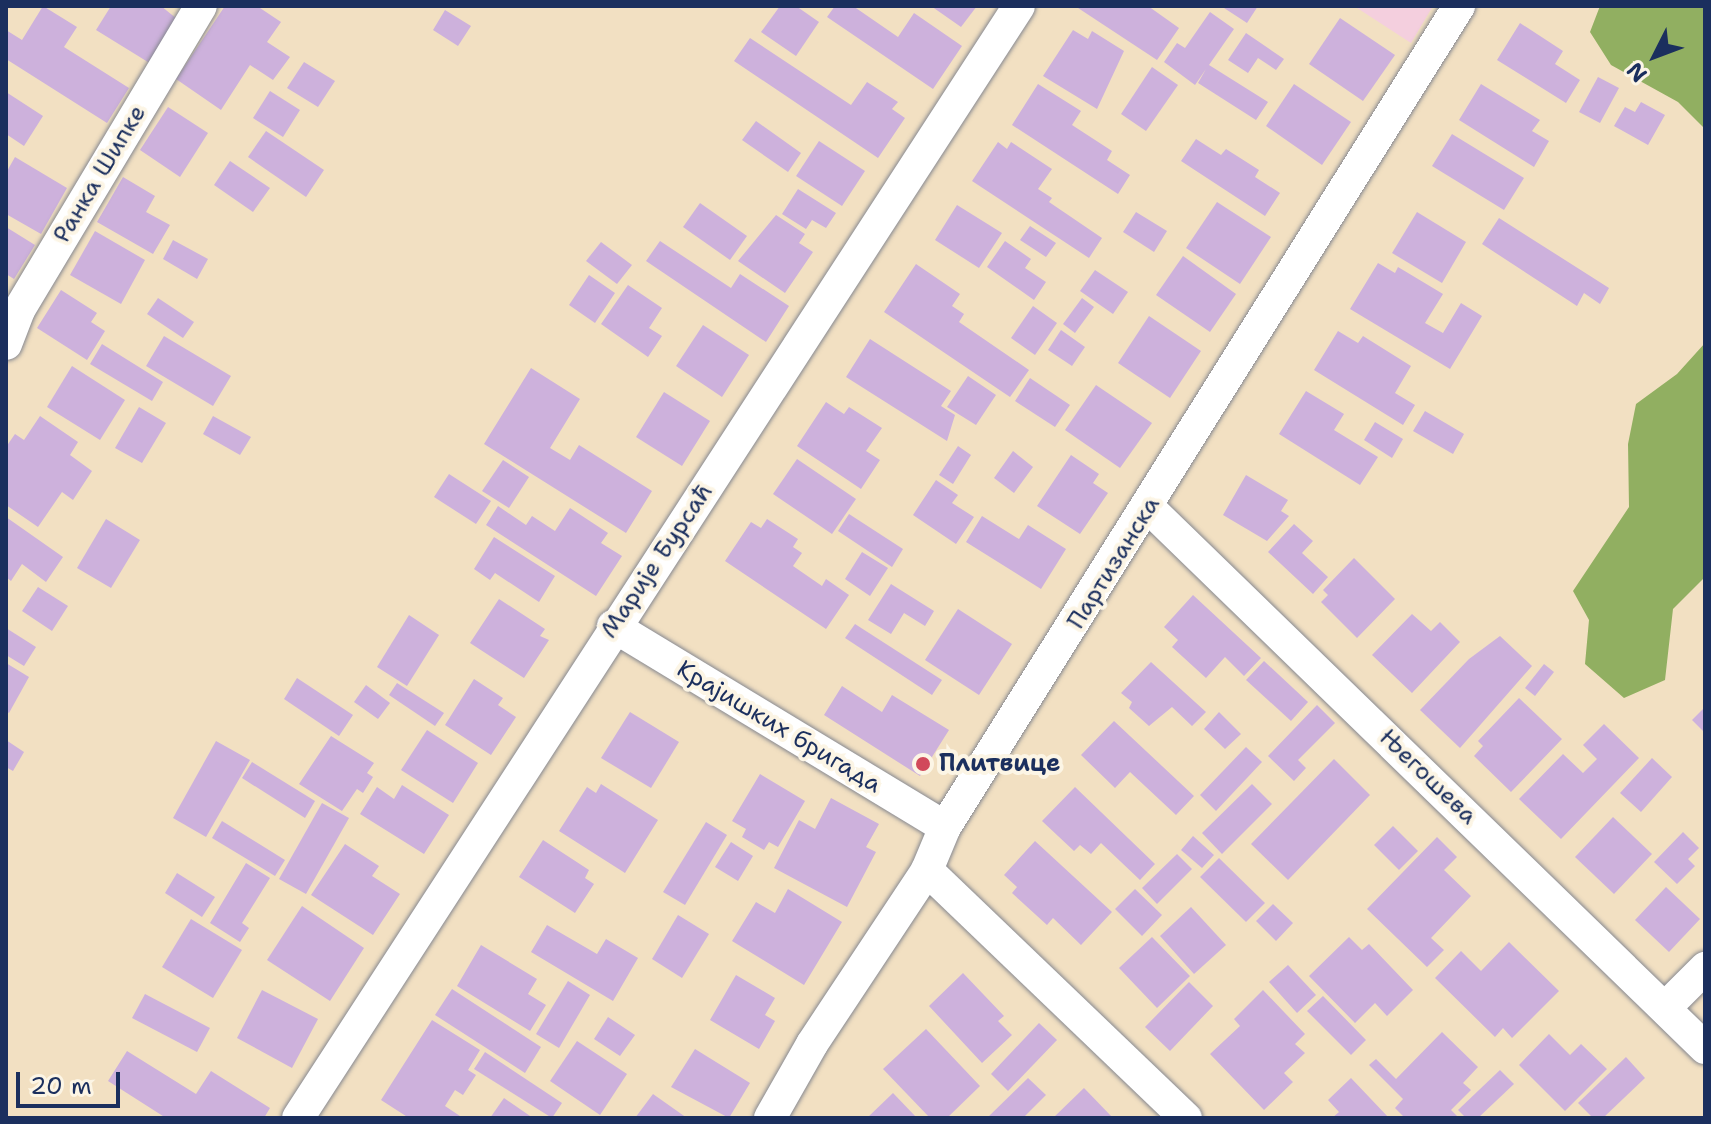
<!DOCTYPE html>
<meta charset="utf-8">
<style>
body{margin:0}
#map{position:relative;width:1711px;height:1124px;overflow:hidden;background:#f2e0c2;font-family:"Shantell Sans",sans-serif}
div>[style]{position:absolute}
.built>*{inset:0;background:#f4cfde}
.forest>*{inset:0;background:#91af61}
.building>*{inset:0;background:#cdb1dc}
.roads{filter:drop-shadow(0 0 2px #868890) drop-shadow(0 0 2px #868890)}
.street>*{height:32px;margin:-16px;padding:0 16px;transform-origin:16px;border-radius:16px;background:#fff}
.dots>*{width:22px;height:22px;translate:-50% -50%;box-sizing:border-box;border:4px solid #fcf5e5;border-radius:50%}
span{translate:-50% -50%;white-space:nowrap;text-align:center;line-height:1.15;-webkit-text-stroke:8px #fcf5e5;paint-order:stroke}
.street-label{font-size:24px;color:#1b2f5e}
.poi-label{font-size:24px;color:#1b2f5e;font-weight:700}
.left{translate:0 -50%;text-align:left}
.frame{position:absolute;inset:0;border:8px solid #1b2f5e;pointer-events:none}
.north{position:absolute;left:1615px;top:16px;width:80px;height:80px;-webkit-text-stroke:6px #fcf5e5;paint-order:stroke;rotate:228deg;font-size:22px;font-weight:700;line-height:32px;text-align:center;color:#1b2f5e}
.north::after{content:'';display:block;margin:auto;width:28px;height:36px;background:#1b2f5e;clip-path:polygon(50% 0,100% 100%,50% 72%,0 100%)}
.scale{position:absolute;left:16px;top:1072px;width:104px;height:36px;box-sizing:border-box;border:4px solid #1b2f5e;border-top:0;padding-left:10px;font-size:24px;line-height:28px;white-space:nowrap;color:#1b2f5e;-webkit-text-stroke:6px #fcf5e5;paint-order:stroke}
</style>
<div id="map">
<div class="built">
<div style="clip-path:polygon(1354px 6px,1433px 6px,1411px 43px)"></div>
</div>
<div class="forest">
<div style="clip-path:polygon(1600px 6px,1705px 6px,1705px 129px,1678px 102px,1611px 65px,1590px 32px)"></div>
<div style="clip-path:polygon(1705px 343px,1705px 577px,1673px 609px,1665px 680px,1624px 698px,1585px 664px,1589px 620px,1573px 591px,1629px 507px,1628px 444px,1636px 404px,1677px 374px)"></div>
</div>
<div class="building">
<div style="clip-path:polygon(43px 6px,77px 27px,64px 47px,129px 88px,107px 123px,6px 59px,6px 30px,22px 40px)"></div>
<div style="clip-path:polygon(111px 6px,161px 6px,182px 23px,156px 67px,96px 30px)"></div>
<div style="clip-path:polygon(225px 6px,257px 6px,281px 22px,267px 42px,290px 57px,273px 80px,250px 65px,221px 110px,176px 79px)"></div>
<div style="clip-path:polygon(780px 6px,796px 6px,819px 22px,796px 56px,761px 32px)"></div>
<div style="clip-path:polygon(835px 6px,853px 6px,898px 37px,914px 13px,962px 46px,933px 89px,827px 17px)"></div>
<div style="clip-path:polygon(931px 6px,977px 6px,961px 27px)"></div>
<div style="clip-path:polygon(1075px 6px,1148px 6px,1179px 28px,1157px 60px)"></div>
<div style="clip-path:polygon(1221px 6px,1258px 6px,1247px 23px)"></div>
<div style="clip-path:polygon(445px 10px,471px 26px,458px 46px,433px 30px)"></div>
<div style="clip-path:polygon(1210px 12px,1234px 29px,1209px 65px,1268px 102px,1256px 120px,1198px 83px,1206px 69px,1195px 85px,1164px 62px,1177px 43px,1185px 48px)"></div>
<div style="clip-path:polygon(1340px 18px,1395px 55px,1363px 101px,1309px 64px)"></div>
<div style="clip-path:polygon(1520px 23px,1563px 51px,1555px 64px,1580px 80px,1566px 103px,1497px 60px)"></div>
<div style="clip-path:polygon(1073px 30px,1088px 39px,1092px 31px,1124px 51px,1097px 109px,1043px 76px)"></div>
<div style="clip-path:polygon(1246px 33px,1284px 59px,1276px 70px,1258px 58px,1248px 73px,1228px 60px)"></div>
<div style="clip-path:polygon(750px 38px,851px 105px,867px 82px,898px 102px,892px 109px,905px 118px,878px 158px,734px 61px)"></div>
<div style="clip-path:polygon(304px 62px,335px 81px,318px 107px,287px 88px)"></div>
<div style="clip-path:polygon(1152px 67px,1178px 85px,1146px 131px,1121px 114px)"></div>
<div style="clip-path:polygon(1598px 77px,1619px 88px,1600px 123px,1579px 112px)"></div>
<div style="clip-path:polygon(1038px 84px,1081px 111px,1072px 125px,1112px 151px,1107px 160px,1130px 175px,1118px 194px,1012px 125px)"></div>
<div style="clip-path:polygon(1294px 84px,1351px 122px,1322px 165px,1266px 126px)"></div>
<div style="clip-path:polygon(1481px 84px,1540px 120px,1532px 131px,1549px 141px,1534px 167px,1459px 120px)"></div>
<div style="clip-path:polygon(270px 91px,300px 110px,283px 137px,253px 118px)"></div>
<div style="clip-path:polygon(6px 92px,43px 116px,24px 146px,6px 134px)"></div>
<div style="clip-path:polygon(1641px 102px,1665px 115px,1648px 145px,1614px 126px,1625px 107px,1635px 112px)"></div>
<div style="clip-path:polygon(168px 107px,208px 133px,180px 177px,140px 150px)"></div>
<div style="clip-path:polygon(756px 121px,801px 153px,788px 172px,742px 140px)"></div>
<div style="clip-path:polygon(266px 131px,324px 170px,306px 197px,248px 157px)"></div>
<div style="clip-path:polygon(1452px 134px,1524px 178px,1504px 210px,1432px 166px)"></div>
<div style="clip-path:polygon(1196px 139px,1221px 155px,1226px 149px,1259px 170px,1255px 177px,1280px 193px,1265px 216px,1181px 161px)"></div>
<div style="clip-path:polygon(819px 141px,865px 171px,842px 206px,796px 176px)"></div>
<div style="clip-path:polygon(998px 142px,1007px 149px,1011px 142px,1052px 169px,1038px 189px,1052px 198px,1049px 202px,1102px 238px,1089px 258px,972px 181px)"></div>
<div style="clip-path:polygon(15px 157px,67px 188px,41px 234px,6px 214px,6px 173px)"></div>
<div style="clip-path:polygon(230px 161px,270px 188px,253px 212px,214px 185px)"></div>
<div style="clip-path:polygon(123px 177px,155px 196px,146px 212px,170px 225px,153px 254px,97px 222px)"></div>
<div style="clip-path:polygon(798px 189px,836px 213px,826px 228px,812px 220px,806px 229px,782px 214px)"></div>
<div style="clip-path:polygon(1217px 202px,1271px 237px,1240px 284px,1186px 248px)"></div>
<div style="clip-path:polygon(700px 203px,747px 236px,730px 260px,683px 227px)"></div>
<div style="clip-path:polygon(957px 205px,1002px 233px,979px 268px,935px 240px)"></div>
<div style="clip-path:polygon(1136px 212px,1167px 231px,1154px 252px,1123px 232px)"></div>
<div style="clip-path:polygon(1417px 212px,1466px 242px,1442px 283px,1392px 253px)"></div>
<div style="clip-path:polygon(776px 215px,805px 234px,799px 243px,813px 252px,785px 293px,738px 261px)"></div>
<div style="clip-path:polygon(1499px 218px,1609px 288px,1600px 304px,1584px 293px,1577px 306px,1482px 244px)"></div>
<div style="clip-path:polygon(1030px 226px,1056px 243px,1046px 257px,1020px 240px)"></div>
<div style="clip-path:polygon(6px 227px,35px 245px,14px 279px,6px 274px)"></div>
<div style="clip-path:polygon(95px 231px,145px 260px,121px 304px,70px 275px)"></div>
<div style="clip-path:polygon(173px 240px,208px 259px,197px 279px,163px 259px)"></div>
<div style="clip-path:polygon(660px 241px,731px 288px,740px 274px,789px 306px,766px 342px,646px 261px)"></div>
<div style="clip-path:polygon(1005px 241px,1031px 259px,1025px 268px,1046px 282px,1034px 300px,987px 267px)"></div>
<div style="clip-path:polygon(601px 242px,632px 265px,617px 284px,586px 261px)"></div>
<div style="clip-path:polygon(1183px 256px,1236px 294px,1210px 332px,1156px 295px)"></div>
<div style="clip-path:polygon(1378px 263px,1395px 273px,1398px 267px,1443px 294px,1425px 323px,1443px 333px,1461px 303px,1482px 316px,1450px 369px,1350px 309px)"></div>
<div style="clip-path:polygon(916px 264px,960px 294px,952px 306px,964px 314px,959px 322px,1029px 370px,1010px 397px,884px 312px)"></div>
<div style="clip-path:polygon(1095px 270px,1128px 292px,1113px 314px,1080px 291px)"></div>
<div style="clip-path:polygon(589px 275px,615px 293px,595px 323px,569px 305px)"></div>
<div style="clip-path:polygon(628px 285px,662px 308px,649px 328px,662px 336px,648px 357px,601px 324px)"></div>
<div style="clip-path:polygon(61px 290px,97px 313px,91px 322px,105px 331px,87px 360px,37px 328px)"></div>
<div style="clip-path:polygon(158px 298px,194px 322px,183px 338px,147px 314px)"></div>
<div style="clip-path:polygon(1082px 298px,1094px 307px,1075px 333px,1063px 324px)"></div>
<div style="clip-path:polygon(1033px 306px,1057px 323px,1035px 355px,1011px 338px)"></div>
<div style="clip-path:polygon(1149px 316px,1201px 351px,1170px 398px,1118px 363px)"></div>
<div style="clip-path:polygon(703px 325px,749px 355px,722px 397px,676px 366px)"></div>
<div style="clip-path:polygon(1061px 330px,1085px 347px,1072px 366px,1048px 350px)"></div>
<div style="clip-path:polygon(1338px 331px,1358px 343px,1363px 336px,1411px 366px,1395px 393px,1415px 405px,1403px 425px,1314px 370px)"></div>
<div style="clip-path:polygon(164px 336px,231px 376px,213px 406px,146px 366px)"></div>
<div style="clip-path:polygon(870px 339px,951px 391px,941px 406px,955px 415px,947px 441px,846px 377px)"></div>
<div style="clip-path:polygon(102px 344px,163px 382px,152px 401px,90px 364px)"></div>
<div style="clip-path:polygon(72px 366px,125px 400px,100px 440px,47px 407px)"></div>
<div style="clip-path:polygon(531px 368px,580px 399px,550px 448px,570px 460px,579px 445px,652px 491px,626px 533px,484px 444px)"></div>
<div style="clip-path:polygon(968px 376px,996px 395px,976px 425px,947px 407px)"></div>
<div style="clip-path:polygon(1030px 378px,1070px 405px,1055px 427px,1015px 401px)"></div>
<div style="clip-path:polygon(1096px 385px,1152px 423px,1120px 468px,1065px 430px)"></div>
<div style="clip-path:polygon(1306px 391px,1344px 414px,1334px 430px,1378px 457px,1360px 485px,1279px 434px)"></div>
<div style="clip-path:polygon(664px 392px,710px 421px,682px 466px,636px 437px)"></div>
<div style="clip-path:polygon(826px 402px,844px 414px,849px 407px,882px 428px,866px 451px,880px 460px,861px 489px,797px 446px)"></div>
<div style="clip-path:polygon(139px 407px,166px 423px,142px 463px,115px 448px)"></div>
<div style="clip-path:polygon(1425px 411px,1464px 434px,1453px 454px,1413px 431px)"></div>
<div style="clip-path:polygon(40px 416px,78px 442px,70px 455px,92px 471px,73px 500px,62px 492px,38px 527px,6px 505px,6px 447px,15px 434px,24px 440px)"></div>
<div style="clip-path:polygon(213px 416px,251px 437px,240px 455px,203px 434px)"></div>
<div style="clip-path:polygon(1375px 422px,1403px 439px,1392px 458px,1364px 440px)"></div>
<div style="clip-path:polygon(958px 446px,971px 455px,953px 484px,939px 475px)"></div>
<div style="clip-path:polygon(1013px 451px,1033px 467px,1014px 493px,994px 478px)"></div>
<div style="clip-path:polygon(1071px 455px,1099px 474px,1093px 483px,1108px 493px,1080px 534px,1037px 506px)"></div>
<div style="clip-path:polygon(797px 459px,856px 499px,832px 534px,773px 494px)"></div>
<div style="clip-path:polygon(503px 460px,529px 477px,509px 508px,482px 491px)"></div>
<div style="clip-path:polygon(449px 474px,491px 501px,476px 524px,434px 497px)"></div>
<div style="clip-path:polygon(1246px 475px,1288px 500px,1281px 511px,1289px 516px,1267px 541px,1223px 515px)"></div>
<div style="clip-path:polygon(936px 480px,958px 495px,952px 503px,974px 517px,956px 544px,913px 515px)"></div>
<div style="clip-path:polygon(498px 506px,526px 525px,532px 516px,555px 531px,570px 508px,608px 533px,601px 543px,622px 556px,596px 596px,486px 525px)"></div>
<div style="clip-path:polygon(849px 514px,903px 549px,892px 567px,838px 531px)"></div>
<div style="clip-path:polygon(982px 516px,1019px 539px,1028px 525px,1066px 549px,1041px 589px,966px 542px)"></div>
<div style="clip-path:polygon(6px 517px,63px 557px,46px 582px,22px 564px,11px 581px,6px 577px)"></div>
<div style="clip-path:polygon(106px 519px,140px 540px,111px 588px,77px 568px)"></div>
<div style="clip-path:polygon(767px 519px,798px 539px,793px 547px,802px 553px,793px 566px,822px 586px,826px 579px,849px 595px,826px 629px,725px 561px,751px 522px,761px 528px)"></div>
<div style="clip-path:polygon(1294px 524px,1313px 541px,1302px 553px,1328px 577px,1313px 594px,1268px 552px)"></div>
<div style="clip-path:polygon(494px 537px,555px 576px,539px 602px,495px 573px,490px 580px,474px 569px)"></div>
<div style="clip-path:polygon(862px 552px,888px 568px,870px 596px,845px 579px)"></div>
<div style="clip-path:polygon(1354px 558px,1395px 599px,1357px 638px,1321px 602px,1328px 595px,1323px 590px)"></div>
<div style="clip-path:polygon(891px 584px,934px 611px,925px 626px,904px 613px,891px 634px,868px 620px)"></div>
<div style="clip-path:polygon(38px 587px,68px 606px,52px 631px,22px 611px)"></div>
<div style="clip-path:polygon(1193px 595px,1261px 658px,1244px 676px,1225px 657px,1206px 678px,1172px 647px,1178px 640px,1164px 627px)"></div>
<div style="clip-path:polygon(499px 599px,545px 629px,540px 636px,549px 640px,524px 678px,470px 643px)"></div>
<div style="clip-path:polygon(958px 609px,1012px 644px,979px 695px,925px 660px)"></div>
<div style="clip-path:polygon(1412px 614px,1431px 631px,1440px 622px,1460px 642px,1412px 693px,1372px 655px)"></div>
<div style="clip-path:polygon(409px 615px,439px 635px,407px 686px,377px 667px)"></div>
<div style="clip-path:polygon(855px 624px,942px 680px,932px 695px,845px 638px)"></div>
<div style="clip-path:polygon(6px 628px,36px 647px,24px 666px,6px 655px)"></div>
<div style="clip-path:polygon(1500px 636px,1532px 666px,1460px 748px,1420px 710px,1469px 659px)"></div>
<div style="clip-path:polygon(1264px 661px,1308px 702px,1291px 721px,1246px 680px)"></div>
<div style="clip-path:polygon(1151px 662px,1206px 712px,1192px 726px,1172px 707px,1149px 726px,1129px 708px,1132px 702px,1121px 693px)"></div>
<div style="clip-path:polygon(6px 663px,29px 677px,9px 713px,6px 711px)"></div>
<div style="clip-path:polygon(1544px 664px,1554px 672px,1535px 696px,1525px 688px)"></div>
<div style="clip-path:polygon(297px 678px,353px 715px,339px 736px,284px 699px)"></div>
<div style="clip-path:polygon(474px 679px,503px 698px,498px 705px,516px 717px,491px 755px,445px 725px)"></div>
<div style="clip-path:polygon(397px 683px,444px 713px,435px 726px,389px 695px)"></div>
<div style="clip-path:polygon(366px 685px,390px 703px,378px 719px,354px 702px)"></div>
<div style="clip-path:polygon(842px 686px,882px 712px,892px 695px,949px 730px,920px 776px,824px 715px)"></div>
<div style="clip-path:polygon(1519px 698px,1562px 739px,1511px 792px,1474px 756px,1483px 746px,1478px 741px)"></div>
<div style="clip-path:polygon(1317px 705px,1335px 723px,1298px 760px,1306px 768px,1294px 781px,1268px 756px)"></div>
<div style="clip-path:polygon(1705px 707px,1705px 733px,1692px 720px)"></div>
<div style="clip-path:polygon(630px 712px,679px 742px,651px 788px,601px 758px)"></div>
<div style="clip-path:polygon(1219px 712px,1241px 734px,1225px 749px,1204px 729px)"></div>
<div style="clip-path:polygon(1114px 721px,1194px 796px,1176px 815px,1130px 772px,1115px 788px,1081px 755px)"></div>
<div style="clip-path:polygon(1604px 724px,1639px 758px,1561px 839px,1519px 799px,1563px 754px,1583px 773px,1597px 759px,1583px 745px)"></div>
<div style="clip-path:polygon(427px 730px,478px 763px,453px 803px,401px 770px)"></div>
<div style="clip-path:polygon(331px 736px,374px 763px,367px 773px,373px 777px,363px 793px,357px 789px,342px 811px,299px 784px)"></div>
<div style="clip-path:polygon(6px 740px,24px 752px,13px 771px,6px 767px)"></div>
<div style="clip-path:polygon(216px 741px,250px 760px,206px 837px,173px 818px)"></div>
<div style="clip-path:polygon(1246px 747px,1262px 762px,1216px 811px,1200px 795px)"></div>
<div style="clip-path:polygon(1652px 758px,1672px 777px,1641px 812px,1620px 793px)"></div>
<div style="clip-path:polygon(1334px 759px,1370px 795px,1288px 880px,1251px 844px)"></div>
<div style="clip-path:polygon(252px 762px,315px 801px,305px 818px,242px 778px)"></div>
<div style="clip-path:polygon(760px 774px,805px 801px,778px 847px,769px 842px,764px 850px,742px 837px,746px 829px,732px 821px)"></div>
<div style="clip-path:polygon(601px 784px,658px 820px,625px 873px,559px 831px,587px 787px,596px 793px)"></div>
<div style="clip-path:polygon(1252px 784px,1272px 804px,1222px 854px,1202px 833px)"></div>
<div style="clip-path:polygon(402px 785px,449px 815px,424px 854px,360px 814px,377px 787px,394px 799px)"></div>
<div style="clip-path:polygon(1075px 787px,1155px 864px,1140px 880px,1101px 843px,1091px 854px,1080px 845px,1074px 851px,1042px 821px)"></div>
<div style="clip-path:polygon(831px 798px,879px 824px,866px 847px,876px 852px,847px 907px,774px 868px,799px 820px,815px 829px)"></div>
<div style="clip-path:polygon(322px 803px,349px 818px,306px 894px,279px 879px)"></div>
<div style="clip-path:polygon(1613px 817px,1652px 854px,1614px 894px,1575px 857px)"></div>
<div style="clip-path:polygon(222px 821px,285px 860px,275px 876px,212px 838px)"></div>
<div style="clip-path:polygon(706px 822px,727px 835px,685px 905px,663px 892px)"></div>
<div style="clip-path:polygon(1393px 826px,1418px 851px,1399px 870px,1374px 845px)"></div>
<div style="clip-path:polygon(1683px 832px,1699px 848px,1688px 859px,1695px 866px,1677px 884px,1654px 862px)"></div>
<div style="clip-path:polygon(1193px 836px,1214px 855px,1202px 868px,1181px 850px)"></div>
<div style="clip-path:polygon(1437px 837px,1457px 857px,1444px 870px,1471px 896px,1431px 938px,1444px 950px,1427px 967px,1367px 909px)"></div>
<div style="clip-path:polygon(543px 840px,589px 870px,585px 878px,594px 884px,575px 913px,519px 877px)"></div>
<div style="clip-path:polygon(1035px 841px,1112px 912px,1081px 945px,1053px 918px,1047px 925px,1012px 893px,1017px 887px,1004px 875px)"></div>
<div style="clip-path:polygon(731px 842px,753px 856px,738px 881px,715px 867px)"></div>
<div style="clip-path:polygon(345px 844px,379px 866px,372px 876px,400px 894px,373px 935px,311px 895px)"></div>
<div style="clip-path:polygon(1177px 854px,1192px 869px,1157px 904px,1142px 888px)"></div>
<div style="clip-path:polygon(1219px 858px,1265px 903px,1246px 922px,1200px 877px)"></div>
<div style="clip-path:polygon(246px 863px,270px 878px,242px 923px,249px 928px,240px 942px,210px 923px)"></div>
<div style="clip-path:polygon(177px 873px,215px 897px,202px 917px,165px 893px)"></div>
<div style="clip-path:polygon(1666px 887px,1700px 919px,1669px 952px,1635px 920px)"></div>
<div style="clip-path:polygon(788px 889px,842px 922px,804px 985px,732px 941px,756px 902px,775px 913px)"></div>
<div style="clip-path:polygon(1135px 889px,1162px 915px,1142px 936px,1115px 909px)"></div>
<div style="clip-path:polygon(1273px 904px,1293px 923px,1276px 941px,1256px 921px)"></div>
<div style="clip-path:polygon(302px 906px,364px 948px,330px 1001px,267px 960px)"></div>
<div style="clip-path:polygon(1191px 907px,1226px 945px,1194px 974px,1160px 936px)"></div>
<div style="clip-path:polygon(678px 915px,709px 934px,682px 978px,652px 959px)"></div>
<div style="clip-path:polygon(191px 919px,242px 950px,213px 998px,162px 967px)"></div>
<div style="clip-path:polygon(547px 925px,597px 954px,606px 939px,638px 958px,613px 1001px,531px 952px)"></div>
<div style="clip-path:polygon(1152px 937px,1190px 976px,1157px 1008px,1119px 968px)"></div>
<div style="clip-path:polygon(1349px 937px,1362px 950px,1369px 944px,1413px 990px,1387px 1016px,1375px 1003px,1355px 1023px,1309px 976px)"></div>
<div style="clip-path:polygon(1509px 942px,1559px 991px,1512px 1038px,1503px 1028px,1495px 1037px,1435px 978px,1461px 951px,1481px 971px)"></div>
<div style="clip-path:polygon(481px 945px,537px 979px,528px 994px,546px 1005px,530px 1031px,457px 986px)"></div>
<div style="clip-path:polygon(1288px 965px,1316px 995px,1297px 1013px,1269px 982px)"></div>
<div style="clip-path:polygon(963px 973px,1004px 1016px,998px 1021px,1012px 1035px,982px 1063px,929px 1006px)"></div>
<div style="clip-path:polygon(736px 975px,775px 998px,765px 1015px,775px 1021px,759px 1049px,710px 1020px)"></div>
<div style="clip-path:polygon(568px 981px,590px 995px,559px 1048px,536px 1034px)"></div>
<div style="clip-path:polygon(1189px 982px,1213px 1006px,1170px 1051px,1145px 1027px)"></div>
<div style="clip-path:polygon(452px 989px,541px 1047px,525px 1073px,435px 1015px)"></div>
<div style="clip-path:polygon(262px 990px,318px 1019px,292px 1068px,237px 1038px)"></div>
<div style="clip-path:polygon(1263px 990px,1305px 1034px,1295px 1044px,1305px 1053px,1284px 1073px,1293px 1082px,1264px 1110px,1210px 1054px,1240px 1026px,1234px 1019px)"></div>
<div style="clip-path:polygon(145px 994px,210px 1028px,197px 1052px,132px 1018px)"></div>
<div style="clip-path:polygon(1323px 996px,1366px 1040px,1351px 1055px,1307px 1011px)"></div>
<div style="clip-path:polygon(608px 1017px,635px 1035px,620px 1056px,594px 1039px)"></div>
<div style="clip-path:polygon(432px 1020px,480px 1050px,468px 1070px,476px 1075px,463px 1095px,455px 1090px,445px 1106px,463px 1118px,409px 1118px,381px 1100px)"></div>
<div style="clip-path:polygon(1039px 1023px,1057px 1040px,1008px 1091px,991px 1074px)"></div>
<div style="clip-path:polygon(926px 1029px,980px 1086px,947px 1118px,930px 1118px,883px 1069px)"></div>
<div style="clip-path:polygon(1442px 1032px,1478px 1067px,1463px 1083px,1471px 1090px,1451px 1110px,1459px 1118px,1405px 1118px,1395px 1108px,1403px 1099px,1369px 1065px,1376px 1059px,1396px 1079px)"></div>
<div style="clip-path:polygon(1549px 1034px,1570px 1055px,1581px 1044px,1607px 1069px,1565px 1111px,1519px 1065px)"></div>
<div style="clip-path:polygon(577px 1041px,627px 1074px,600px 1115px,550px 1081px)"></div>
<div style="clip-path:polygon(695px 1049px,750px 1083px,729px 1118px,671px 1087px)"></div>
<div style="clip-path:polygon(127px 1051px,196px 1094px,211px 1071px,270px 1108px,264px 1118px,166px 1118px,108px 1081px)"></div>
<div style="clip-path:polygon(485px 1052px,562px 1103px,552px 1118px,474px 1069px)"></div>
<div style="clip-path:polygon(1626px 1057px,1645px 1078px,1603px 1118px,1593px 1118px,1578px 1103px)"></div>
<div style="clip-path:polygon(1500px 1070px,1514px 1084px,1478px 1118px,1466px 1118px,1458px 1110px)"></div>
<div style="clip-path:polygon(1028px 1078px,1046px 1095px,1023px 1118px,987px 1118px)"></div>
<div style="clip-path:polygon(1351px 1078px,1389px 1118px,1332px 1118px,1339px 1112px,1328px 1100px)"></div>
<div style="clip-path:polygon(1084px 1088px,1113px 1118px,1053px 1118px)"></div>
<div style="clip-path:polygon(893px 1093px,917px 1118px,867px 1118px)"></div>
<div style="clip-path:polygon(653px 1094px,687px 1118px,635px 1118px)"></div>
<div style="clip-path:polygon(504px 1098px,533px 1118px,490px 1118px)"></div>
</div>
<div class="roads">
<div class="street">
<div style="left:6px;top:344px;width:36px;rotate:-69deg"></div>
<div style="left:19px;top:310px;width:354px;rotate:-59.1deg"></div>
<div style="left:1149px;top:508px;width:775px;rotate:44.16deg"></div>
<div style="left:613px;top:626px;width:388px;rotate:31.2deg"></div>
<div style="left:927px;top:870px;width:359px;rotate:43.8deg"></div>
<div style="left:1665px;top:1008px;width:57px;rotate:-45deg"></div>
<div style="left:298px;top:1118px;width:1325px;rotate:-57.04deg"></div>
<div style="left:770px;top:1118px;width:85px;rotate:-60.4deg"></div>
<div style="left:812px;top:1044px;width:209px;rotate:-56.5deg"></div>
<div style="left:927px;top:870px;width:47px;rotate:-67.3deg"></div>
<div style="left:945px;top:827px;width:969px;rotate:-57.95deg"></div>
</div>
</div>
<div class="dots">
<div style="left:923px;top:764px;background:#d1495b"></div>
</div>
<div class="street-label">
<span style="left:100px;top:174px;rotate:-59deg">Ранка Шипке</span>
<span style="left:657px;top:561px;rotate:-56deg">Марије Бурсаћ</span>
<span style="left:1114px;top:563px;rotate:-58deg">Партизанска</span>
<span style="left:779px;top:727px;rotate:31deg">Крајишких бригада</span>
<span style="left:1428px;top:777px;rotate:44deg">Његошева</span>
</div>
<div class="poi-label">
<span class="left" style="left:939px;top:764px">Плитвице</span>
</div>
<div class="frame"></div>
<div class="north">N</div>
<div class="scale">20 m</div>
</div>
